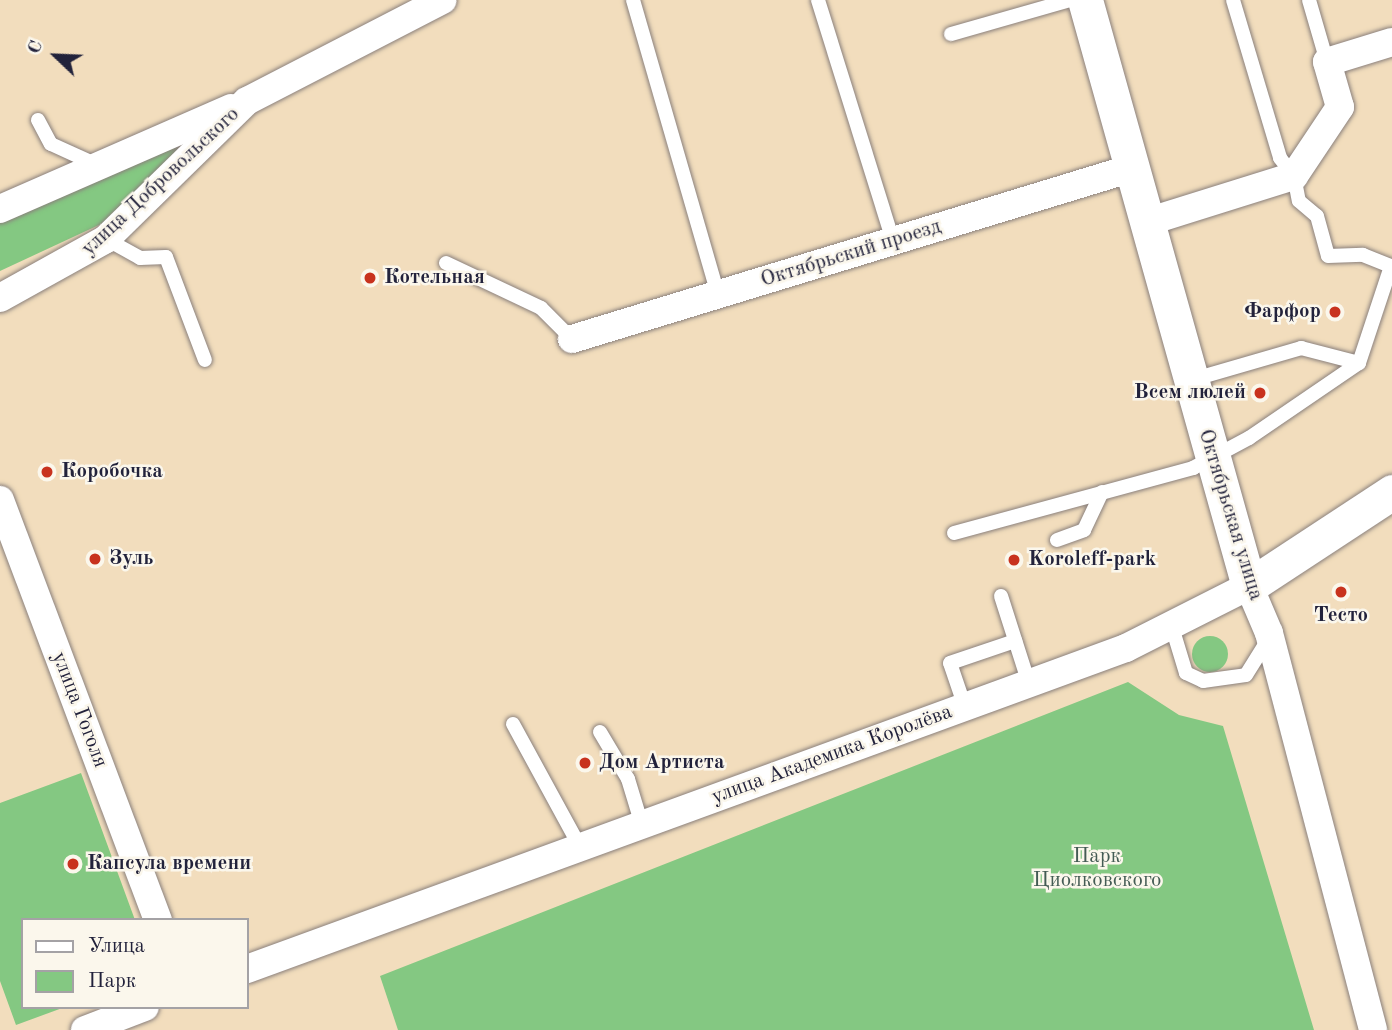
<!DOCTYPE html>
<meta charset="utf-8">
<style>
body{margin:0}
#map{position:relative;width:1392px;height:1030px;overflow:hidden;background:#f2ddbd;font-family:"Old Standard TT",serif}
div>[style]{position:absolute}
.green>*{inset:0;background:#84c882}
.round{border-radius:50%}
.roads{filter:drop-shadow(0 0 2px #8a807c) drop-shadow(0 0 2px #8a807c)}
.service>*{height:14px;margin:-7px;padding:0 7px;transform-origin:7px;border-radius:7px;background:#fff}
.minor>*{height:28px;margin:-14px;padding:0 14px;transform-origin:14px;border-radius:14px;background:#fff}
.tertiary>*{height:35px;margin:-17.5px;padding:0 17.5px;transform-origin:17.5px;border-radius:17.5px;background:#fff}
.dots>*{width:19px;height:19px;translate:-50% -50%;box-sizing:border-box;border:4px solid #fbf7ec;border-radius:50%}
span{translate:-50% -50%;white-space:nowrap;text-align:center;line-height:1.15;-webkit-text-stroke:5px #fbf7ec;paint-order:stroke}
.street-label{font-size:21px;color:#22223b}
.poi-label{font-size:21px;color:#22223b;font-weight:700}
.left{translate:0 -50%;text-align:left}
.right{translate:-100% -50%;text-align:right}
.park-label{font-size:21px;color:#445c54}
.legend{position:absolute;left:21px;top:918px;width:228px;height:91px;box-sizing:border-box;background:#fbf7ec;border:2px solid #a4a2a5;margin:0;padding:9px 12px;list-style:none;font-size:21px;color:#22223b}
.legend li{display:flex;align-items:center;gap:14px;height:35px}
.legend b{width:35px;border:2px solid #a4a2a5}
.north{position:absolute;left:21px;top:21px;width:70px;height:70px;-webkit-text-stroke:5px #fbf7ec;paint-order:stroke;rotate:293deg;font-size:19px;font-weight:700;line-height:28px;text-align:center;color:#22223b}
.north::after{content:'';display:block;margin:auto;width:24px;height:32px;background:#22223b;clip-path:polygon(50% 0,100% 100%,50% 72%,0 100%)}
</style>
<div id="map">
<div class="green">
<div style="clip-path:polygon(207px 126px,114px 218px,0 271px,0 221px)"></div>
<div class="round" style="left:1192px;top:636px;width:36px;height:36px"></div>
<div style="clip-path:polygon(1128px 682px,1179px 715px,1223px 726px,1314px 1030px,398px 1030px,380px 976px)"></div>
<div style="clip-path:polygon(81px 773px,135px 920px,23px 920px,23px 1007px,65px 1007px,16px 1025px,0 981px,0 803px)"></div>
</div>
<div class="roads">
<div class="service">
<div style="left:633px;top:0;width:306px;rotate:73.9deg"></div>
<div style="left:818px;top:0;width:252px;rotate:72.7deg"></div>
<div style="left:1233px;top:0;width:165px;rotate:73.4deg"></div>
<div style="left:1280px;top:158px;width:23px;rotate:52deg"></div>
<div style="left:1294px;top:176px;width:25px;rotate:79deg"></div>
<div style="left:1299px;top:201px;width:23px;rotate:40deg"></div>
<div style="left:1317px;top:216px;width:41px;rotate:74.6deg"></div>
<div style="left:1328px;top:256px;width:35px;rotate:-2deg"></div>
<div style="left:1363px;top:255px;width:31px;rotate:22deg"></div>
<div style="left:1309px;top:0;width:65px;rotate:73.8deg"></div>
<div style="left:951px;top:34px;width:124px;rotate:-15.9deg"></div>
<div style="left:38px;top:120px;width:27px;rotate:62deg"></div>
<div style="left:51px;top:144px;width:48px;rotate:24.4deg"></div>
<div style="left:106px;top:239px;width:39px;rotate:29deg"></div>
<div style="left:140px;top:258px;width:26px;rotate:-2deg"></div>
<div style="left:166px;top:257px;width:110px;rotate:69.3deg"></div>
<div style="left:446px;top:263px;width:105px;rotate:25.3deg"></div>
<div style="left:541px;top:308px;width:44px;rotate:45deg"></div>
<div style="left:1191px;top:380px;width:115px;rotate:-16.2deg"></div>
<div style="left:1301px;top:348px;width:60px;rotate:14.5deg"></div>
<div style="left:954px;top:533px;width:248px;rotate:-15.2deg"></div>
<div style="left:1193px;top:468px;width:64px;rotate:-28.2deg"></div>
<div style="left:1249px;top:438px;width:133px;rotate:-34.3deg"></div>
<div style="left:1359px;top:363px;width:102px;rotate:-71.7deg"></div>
<div style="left:1057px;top:540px;width:29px;rotate:-20deg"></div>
<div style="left:1084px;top:530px;width:42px;rotate:-64.7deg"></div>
<div style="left:1001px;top:596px;width:92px;rotate:72.3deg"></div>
<div style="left:1172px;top:627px;width:48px;rotate:73.1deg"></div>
<div style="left:1186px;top:673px;width:19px;rotate:25deg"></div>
<div style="left:1203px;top:681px;width:43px;rotate:-7.9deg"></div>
<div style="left:1246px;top:675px;width:40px;rotate:-58deg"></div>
<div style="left:965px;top:707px;width:46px;rotate:-108.8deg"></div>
<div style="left:950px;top:663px;width:69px;rotate:-18.7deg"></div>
<div style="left:513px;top:724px;width:140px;rotate:61.4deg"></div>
<div style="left:600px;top:732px;width:55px;rotate:59.2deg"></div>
<div style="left:628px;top:779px;width:48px;rotate:73.1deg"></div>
</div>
<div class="minor">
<div style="left:0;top:209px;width:252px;rotate:-23.6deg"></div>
<div style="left:1147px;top:222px;width:154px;rotate:-17.4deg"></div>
<div style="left:1294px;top:176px;width:83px;rotate:-56.3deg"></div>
<div style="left:1340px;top:107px;width:47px;rotate:-106.1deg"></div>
<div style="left:1327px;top:62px;width:68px;rotate:-17.1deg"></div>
<div style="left:0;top:298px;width:121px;rotate:-29.1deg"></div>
<div style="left:106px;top:239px;width:197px;rotate:-44.4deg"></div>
<div style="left:247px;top:101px;width:220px;rotate:-27.3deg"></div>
<div style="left:572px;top:339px;width:582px;rotate:-16.97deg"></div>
<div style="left:0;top:500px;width:449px;rotate:69.4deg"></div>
<div style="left:247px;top:969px;width:936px;rotate:-20.06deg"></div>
<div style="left:1126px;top:648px;width:138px;rotate:-26.8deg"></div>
<div style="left:1249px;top:586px;width:51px;rotate:66.9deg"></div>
<div style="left:1269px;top:633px;width:410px;rotate:75.3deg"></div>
<div style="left:85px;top:1030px;width:64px;rotate:-21deg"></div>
</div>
<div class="tertiary">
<div style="left:1085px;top:0;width:609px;rotate:74.37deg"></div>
<div style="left:1249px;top:586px;width:171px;rotate:-33.3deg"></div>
</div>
</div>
<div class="dots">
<div style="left:370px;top:278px;background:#c8321e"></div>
<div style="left:1335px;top:312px;background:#c8321e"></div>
<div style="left:1260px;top:393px;background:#c8321e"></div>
<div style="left:47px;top:472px;background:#c8321e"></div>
<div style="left:95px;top:559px;background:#c8321e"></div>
<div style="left:1014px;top:560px;background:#c8321e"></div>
<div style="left:1341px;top:592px;background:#c8321e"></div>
<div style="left:585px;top:763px;background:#c8321e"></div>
<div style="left:73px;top:864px;background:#c8321e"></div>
</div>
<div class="street-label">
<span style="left:161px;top:182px;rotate:-43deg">улица Добровольского</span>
<span style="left:851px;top:254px;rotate:-17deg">Октябрьский проезд</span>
<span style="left:1230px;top:515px;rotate:73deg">Октябрьская улица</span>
<span style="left:79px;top:710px;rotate:69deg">улица Гоголя</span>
<span style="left:832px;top:755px;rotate:-20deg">улица Академика Королёва</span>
</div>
<div class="poi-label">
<span class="left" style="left:384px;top:278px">Котельная</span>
<span class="right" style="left:1321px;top:312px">Фарфор</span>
<span class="right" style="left:1246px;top:393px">Всем люлей</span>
<span class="left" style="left:61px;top:472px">Коробочка</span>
<span class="left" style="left:109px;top:559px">Зуль</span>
<span class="left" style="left:1028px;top:560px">Koroleff-park</span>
<span style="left:1341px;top:616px">Тесто</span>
<span class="left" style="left:599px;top:763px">Дом Артиста</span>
<span class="left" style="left:87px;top:864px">Капсула времени</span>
</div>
<div class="park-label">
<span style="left:1097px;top:869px">Парк<br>Циолковского</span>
</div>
<ul class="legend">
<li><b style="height:9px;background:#fff"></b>Улица</li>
<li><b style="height:19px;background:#84c882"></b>Парк</li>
</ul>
<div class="north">С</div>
</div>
